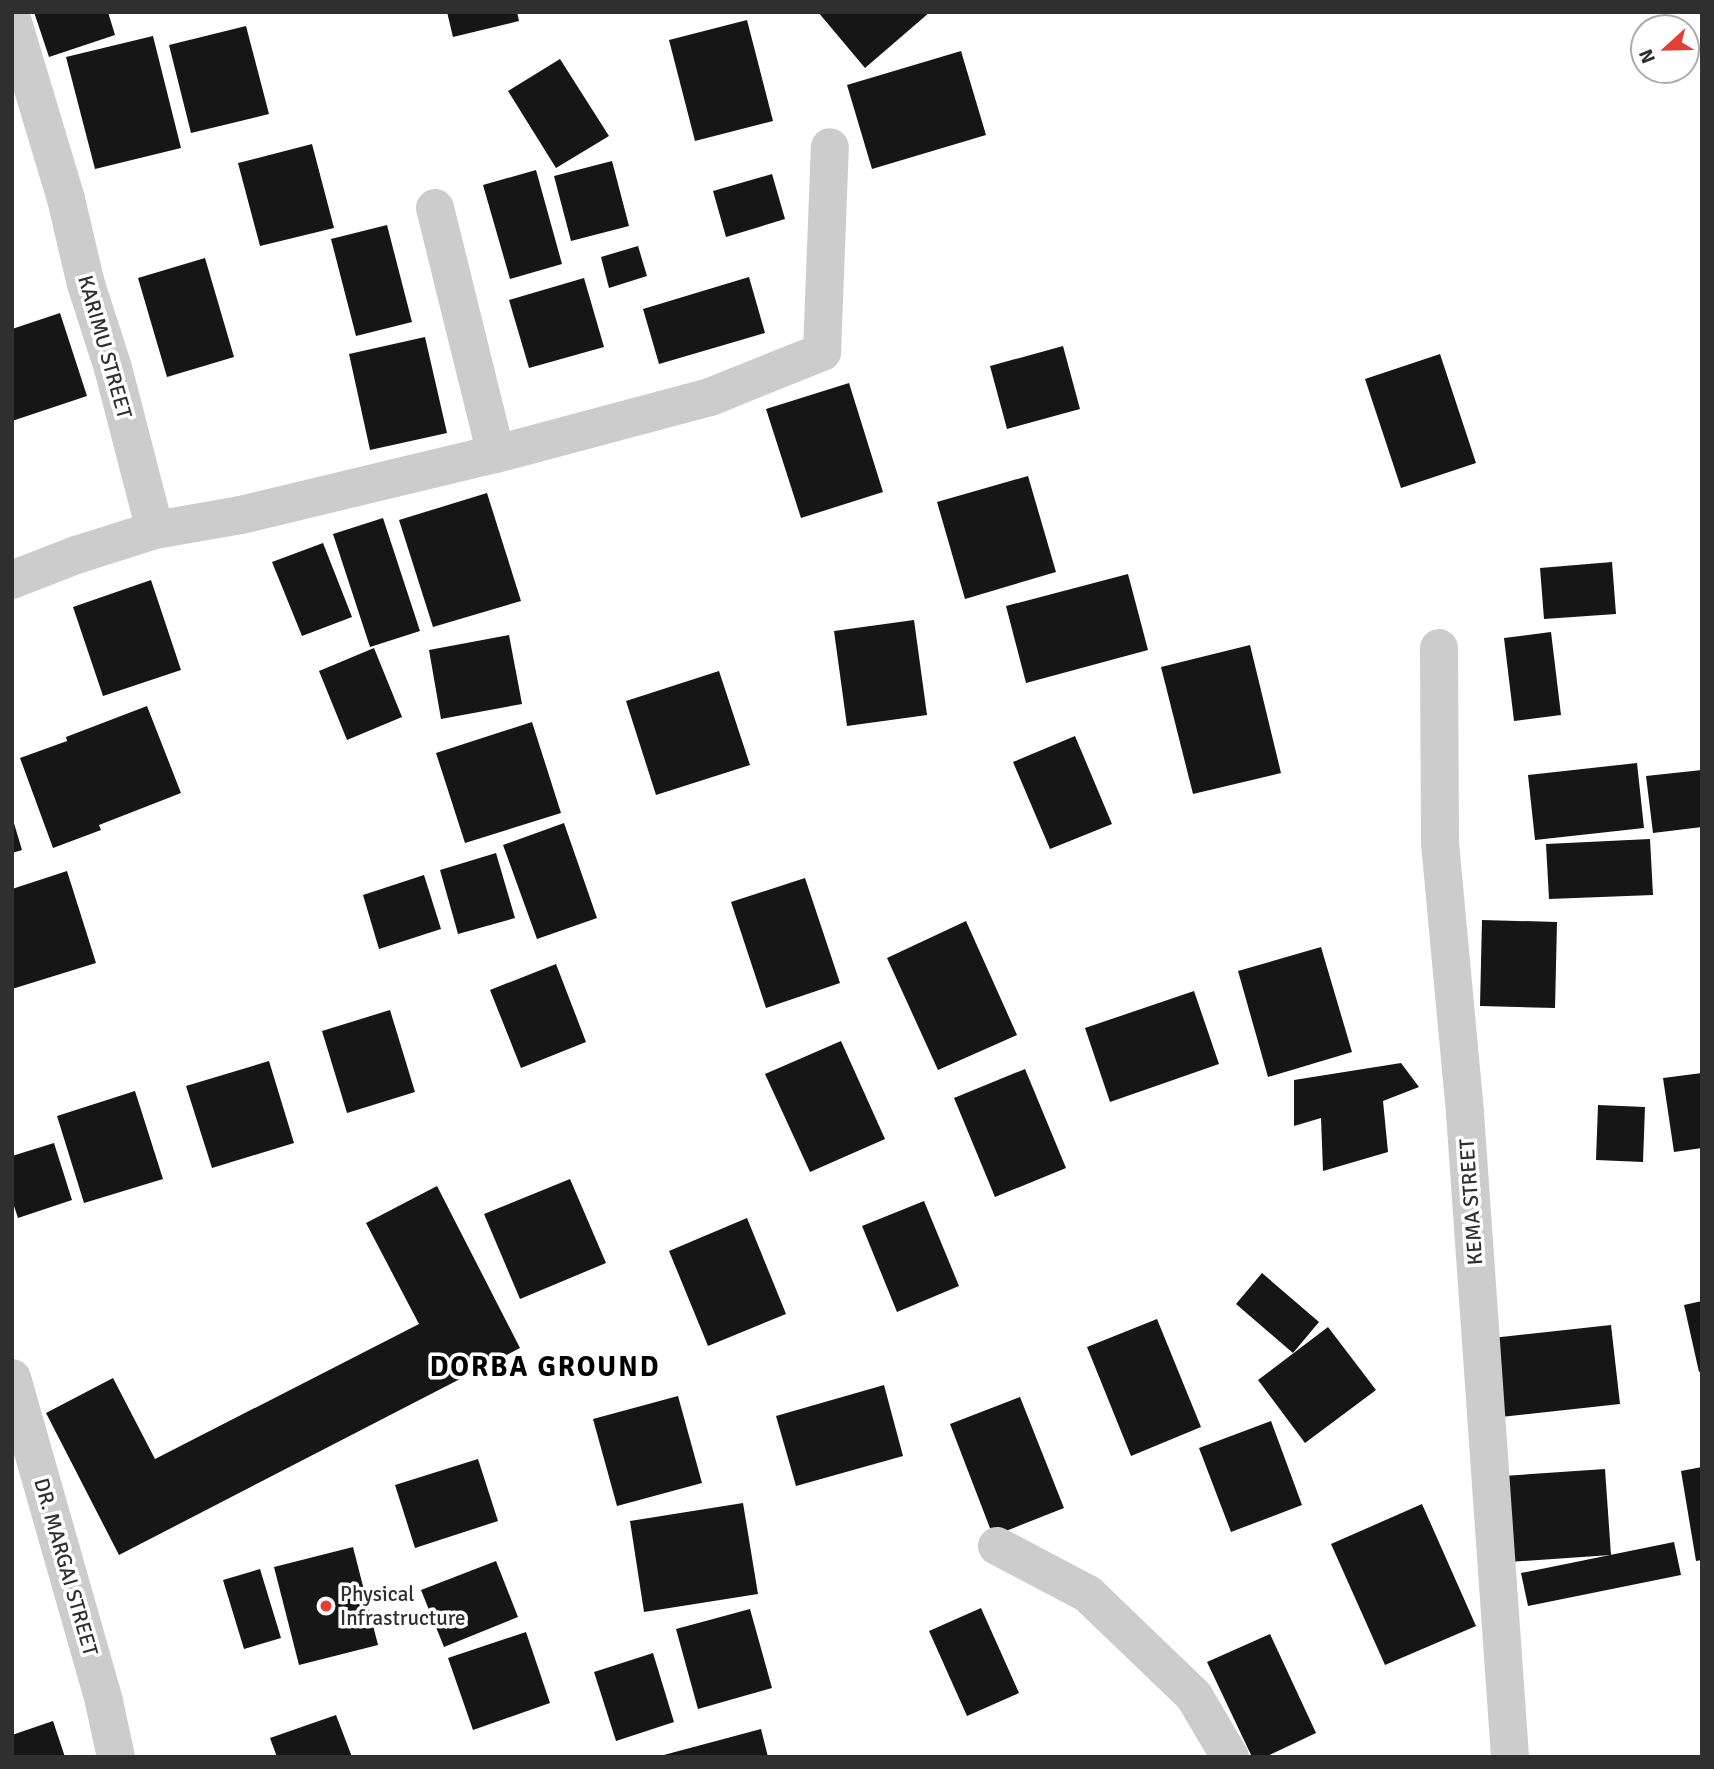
<!DOCTYPE html>
<style>
body{margin:0}
#map{position:relative;width:1714px;height:1769px;overflow:hidden;background:#fff;font-family:Signika,sans-serif}
div>[style]{position:absolute}
.building>*{inset:0;background:#161616}
.minor>*{height:38px;margin:-19px;padding:0 19px;transform-origin:19px;border-radius:19px;background:#ccc}
.dots>*{width:19px;height:19px;translate:-50% -50%;box-sizing:border-box;border:4px solid #fff;border-radius:50%}
span{translate:-50% -50%;white-space:nowrap;text-align:center;line-height:1.15;-webkit-text-stroke:7px #fff;paint-order:stroke}
.street-label{font-size:21px;color:#2f2f2f}
.poi-label{font-size:21px;color:#2f2f2f}
.left{translate:0 -50%;text-align:left}
.district-label{font-size:28px;color:#000;font-weight:700;letter-spacing:2px}
.frame{position:absolute;inset:0;border:14px solid #2f2f2f;pointer-events:none}
.north{position:absolute;left:1630px;top:14px;width:70px;height:70px;box-sizing:border-box;background:#fff;border:2px solid #acacac;border-radius:50%;rotate:248deg;font-size:19px;font-weight:700;line-height:28px;text-align:center;color:#2f2f2f}
.north::after{content:'';display:block;margin:auto;width:24px;height:32px;background:#e13f37;clip-path:polygon(50% 0,100% 100%,50% 72%,0 100%)}
</style>
<div id="map">
<div class="building">
<div style="clip-path:polygon(34px 12px,108px 12px,115px 35px,49px 57px)"></div>
<div style="clip-path:polygon(447px 12px,517px 12px,519px 21px,453px 37px)"></div>
<div style="clip-path:polygon(818px 12px,930px 12px,865px 68px)"></div>
<div style="clip-path:polygon(747px 20px,773px 121px,695px 141px,669px 40px)"></div>
<div style="clip-path:polygon(246px 26px,269px 114px,191px 133px,169px 45px)"></div>
<div style="clip-path:polygon(153px 36px,181px 148px,95px 169px,66px 57px)"></div>
<div style="clip-path:polygon(961px 51px,986px 135px,872px 169px,847px 85px)"></div>
<div style="clip-path:polygon(560px 59px,609px 136px,556px 168px,508px 91px)"></div>
<div style="clip-path:polygon(312px 144px,334px 228px,260px 246px,238px 163px)"></div>
<div style="clip-path:polygon(612px 161px,629px 226px,571px 241px,554px 176px)"></div>
<div style="clip-path:polygon(536px 170px,562px 264px,510px 279px,483px 185px)"></div>
<div style="clip-path:polygon(772px 174px,785px 219px,726px 237px,713px 191px)"></div>
<div style="clip-path:polygon(387px 225px,412px 322px,356px 336px,331px 239px)"></div>
<div style="clip-path:polygon(638px 246px,647px 276px,609px 288px,601px 257px)"></div>
<div style="clip-path:polygon(205px 258px,234px 357px,167px 377px,138px 278px)"></div>
<div style="clip-path:polygon(749px 277px,765px 333px,659px 364px,643px 309px)"></div>
<div style="clip-path:polygon(584px 278px,604px 347px,529px 368px,509px 300px)"></div>
<div style="clip-path:polygon(60px 313px,87px 396px,12px 421px,12px 329px)"></div>
<div style="clip-path:polygon(425px 337px,447px 433px,370px 450px,349px 354px)"></div>
<div style="clip-path:polygon(1063px 346px,1080px 409px,1007px 429px,990px 366px)"></div>
<div style="clip-path:polygon(1440px 354px,1476px 463px,1401px 488px,1365px 379px)"></div>
<div style="clip-path:polygon(849px 383px,883px 492px,801px 518px,766px 409px)"></div>
<div style="clip-path:polygon(1028px 476px,1056px 572px,965px 599px,937px 502px)"></div>
<div style="clip-path:polygon(487px 493px,521px 601px,433px 627px,399px 520px)"></div>
<div style="clip-path:polygon(383px 518px,420px 631px,370px 647px,333px 534px)"></div>
<div style="clip-path:polygon(323px 543px,352px 617px,302px 636px,272px 562px)"></div>
<div style="clip-path:polygon(1612px 562px,1616px 614px,1544px 619px,1540px 568px)"></div>
<div style="clip-path:polygon(1128px 574px,1148px 650px,1026px 683px,1006px 606px)"></div>
<div style="clip-path:polygon(151px 580px,181px 670px,103px 696px,73px 607px)"></div>
<div style="clip-path:polygon(914px 620px,927px 715px,847px 726px,834px 631px)"></div>
<div style="clip-path:polygon(1551px 632px,1561px 715px,1514px 721px,1504px 638px)"></div>
<div style="clip-path:polygon(509px 635px,522px 704px,441px 719px,429px 650px)"></div>
<div style="clip-path:polygon(1250px 645px,1281px 773px,1193px 794px,1161px 667px)"></div>
<div style="clip-path:polygon(374px 648px,402px 717px,347px 740px,319px 671px)"></div>
<div style="clip-path:polygon(719px 671px,750px 765px,656px 795px,626px 701px)"></div>
<div style="clip-path:polygon(147px 706px,181px 793px,99px 825px,101px 830px,53px 848px,20px 758px,67px 741px,66px 737px)"></div>
<div style="clip-path:polygon(532px 722px,561px 813px,465px 843px,436px 753px)"></div>
<div style="clip-path:polygon(1075px 736px,1112px 824px,1050px 849px,1013px 762px)"></div>
<div style="clip-path:polygon(1637px 763px,1644px 828px,1535px 840px,1528px 775px)"></div>
<div style="clip-path:polygon(1702px 770px,1702px 827px,1653px 833px,1646px 776px)"></div>
<div style="clip-path:polygon(13px 820px,22px 850px,12px 853px,12px 821px)"></div>
<div style="clip-path:polygon(564px 823px,597px 918px,537px 939px,503px 845px)"></div>
<div style="clip-path:polygon(1650px 839px,1653px 895px,1549px 899px,1546px 844px)"></div>
<div style="clip-path:polygon(496px 853px,515px 918px,458px 934px,440px 870px)"></div>
<div style="clip-path:polygon(67px 871px,96px 963px,12px 989px,12px 889px)"></div>
<div style="clip-path:polygon(424px 875px,441px 929px,379px 949px,363px 895px)"></div>
<div style="clip-path:polygon(805px 878px,840px 983px,766px 1008px,731px 902px)"></div>
<div style="clip-path:polygon(1482px 920px,1557px 922px,1555px 1008px,1480px 1006px)"></div>
<div style="clip-path:polygon(966px 921px,1017px 1035px,938px 1070px,887px 958px)"></div>
<div style="clip-path:polygon(1321px 947px,1352px 1052px,1268px 1077px,1238px 971px)"></div>
<div style="clip-path:polygon(556px 964px,586px 1042px,521px 1068px,490px 990px)"></div>
<div style="clip-path:polygon(1194px 991px,1219px 1064px,1110px 1102px,1085px 1028px)"></div>
<div style="clip-path:polygon(390px 1010px,415px 1092px,347px 1113px,322px 1031px)"></div>
<div style="clip-path:polygon(841px 1041px,885px 1139px,810px 1172px,765px 1074px)"></div>
<div style="clip-path:polygon(269px 1061px,294px 1143px,212px 1168px,186px 1086px)"></div>
<div style="clip-path:polygon(1401px 1063px,1419px 1087px,1383px 1101px,1388px 1152px,1323px 1171px,1321px 1118px,1294px 1126px,1294px 1080px)"></div>
<div style="clip-path:polygon(1025px 1069px,1066px 1168px,995px 1197px,954px 1098px)"></div>
<div style="clip-path:polygon(1702px 1073px,1702px 1148px,1674px 1152px,1663px 1078px)"></div>
<div style="clip-path:polygon(135px 1091px,163px 1179px,84px 1203px,57px 1116px)"></div>
<div style="clip-path:polygon(1598px 1105px,1645px 1107px,1643px 1162px,1596px 1160px)"></div>
<div style="clip-path:polygon(54px 1143px,72px 1200px,18px 1218px,12px 1200px,12px 1156px)"></div>
<div style="clip-path:polygon(570px 1179px,606px 1263px,520px 1299px,484px 1214px)"></div>
<div style="clip-path:polygon(437px 1186px,520px 1348px,119px 1555px,46px 1413px,113px 1378px,155px 1459px,419px 1324px,366px 1223px)"></div>
<div style="clip-path:polygon(924px 1201px,959px 1286px,897px 1312px,862px 1226px)"></div>
<div style="clip-path:polygon(747px 1218px,786px 1314px,708px 1346px,669px 1251px)"></div>
<div style="clip-path:polygon(1262px 1273px,1319px 1322px,1293px 1353px,1236px 1304px)"></div>
<div style="clip-path:polygon(1702px 1301px,1702px 1371px,1699px 1372px,1684px 1305px)"></div>
<div style="clip-path:polygon(1157px 1319px,1201px 1427px,1131px 1456px,1087px 1347px)"></div>
<div style="clip-path:polygon(1611px 1325px,1620px 1404px,1501px 1417px,1492px 1338px)"></div>
<div style="clip-path:polygon(1328px 1327px,1376px 1390px,1305px 1443px,1258px 1380px)"></div>
<div style="clip-path:polygon(884px 1385px,903px 1456px,796px 1486px,776px 1416px)"></div>
<div style="clip-path:polygon(678px 1396px,702px 1483px,617px 1506px,593px 1419px)"></div>
<div style="clip-path:polygon(1020px 1397px,1064px 1508px,993px 1536px,950px 1424px)"></div>
<div style="clip-path:polygon(1271px 1421px,1302px 1505px,1231px 1532px,1199px 1448px)"></div>
<div style="clip-path:polygon(478px 1459px,498px 1521px,415px 1548px,395px 1485px)"></div>
<div style="clip-path:polygon(1702px 1467px,1702px 1560px,1696px 1561px,1681px 1471px)"></div>
<div style="clip-path:polygon(1605px 1469px,1611px 1555px,1509px 1562px,1503px 1476px)"></div>
<div style="clip-path:polygon(743px 1503px,758px 1594px,644px 1612px,630px 1521px)"></div>
<div style="clip-path:polygon(1422px 1504px,1476px 1626px,1385px 1665px,1331px 1544px)"></div>
<div style="clip-path:polygon(1674px 1542px,1681px 1575px,1528px 1606px,1521px 1573px)"></div>
<div style="clip-path:polygon(353px 1547px,378px 1645px,299px 1665px,274px 1567px)"></div>
<div style="clip-path:polygon(496px 1561px,518px 1617px,444px 1647px,421px 1590px)"></div>
<div style="clip-path:polygon(260px 1569px,281px 1638px,244px 1649px,223px 1580px)"></div>
<div style="clip-path:polygon(981px 1608px,1019px 1693px,967px 1716px,929px 1631px)"></div>
<div style="clip-path:polygon(750px 1609px,772px 1688px,698px 1709px,676px 1629px)"></div>
<div style="clip-path:polygon(526px 1632px,550px 1703px,473px 1730px,448px 1658px)"></div>
<div style="clip-path:polygon(1270px 1634px,1316px 1733px,1265px 1757px,1252px 1757px,1207px 1662px)"></div>
<div style="clip-path:polygon(653px 1653px,674px 1722px,616px 1741px,594px 1672px)"></div>
<div style="clip-path:polygon(336px 1715px,352px 1757px,277px 1757px,270px 1738px)"></div>
<div style="clip-path:polygon(53px 1721px,65px 1757px,12px 1757px,12px 1735px)"></div>
<div style="clip-path:polygon(761px 1729px,768px 1757px,660px 1757px,660px 1756px)"></div>
</div>
<div class="minor">
<div style="left:12px;top:19px;width:188px;rotate:73.3deg"></div>
<div style="left:66px;top:199px;width:87px;rotate:76.8deg"></div>
<div style="left:86px;top:284px;width:88px;rotate:72.2deg"></div>
<div style="left:113px;top:368px;width:167px;rotate:75.5deg"></div>
<div style="left:155px;top:530px;width:83px;rotate:162.4deg"></div>
<div style="left:76px;top:555px;width:69px;rotate:158.7deg"></div>
<div style="left:435px;top:208px;width:253px;rotate:76.1deg"></div>
<div style="left:155px;top:530px;width:87px;rotate:-9.9deg"></div>
<div style="left:241px;top:515px;width:262px;rotate:-13.5deg"></div>
<div style="left:496px;top:454px;width:221px;rotate:-14.9deg"></div>
<div style="left:710px;top:397px;width:121px;rotate:-21.9deg"></div>
<div style="left:822px;top:352px;width:205px;rotate:-87.8deg"></div>
<div style="left:1439px;top:648px;width:195px;rotate:89.7deg"></div>
<div style="left:1440px;top:843px;width:271px;rotate:84.7deg"></div>
<div style="left:1465px;top:1113px;width:646px;rotate:86deg"></div>
<div style="left:12px;top:1378px;width:337px;rotate:74.1deg"></div>
<div style="left:104px;top:1702px;width:56px;rotate:77.7deg"></div>
<div style="left:997px;top:1546px;width:103px;rotate:27.8deg"></div>
<div style="left:1088px;top:1594px;width:147px;rotate:43.9deg"></div>
<div style="left:1194px;top:1696px;width:71px;rotate:59.5deg"></div>
</div>
<div class="dots">
<div style="left:326px;top:1606px;background:#e13f37"></div>
</div>
<div class="street-label">
<span style="left:105px;top:347px;rotate:74deg">KARIMU STREET</span>
<span style="left:1471px;top:1202px;rotate:-94deg">KEMA STREET</span>
<span style="left:66px;top:1567px;rotate:74deg">DR. MARGAI STREET</span>
</div>
<div class="poi-label">
<span class="left" style="left:340px;top:1606px">Physical<br>Infrastructure</span>
</div>
<div class="district-label">
<span style="left:545px;top:1367px">DORBA GROUND</span>
</div>
<div class="frame"></div>
<div class="north">N</div>
</div>
